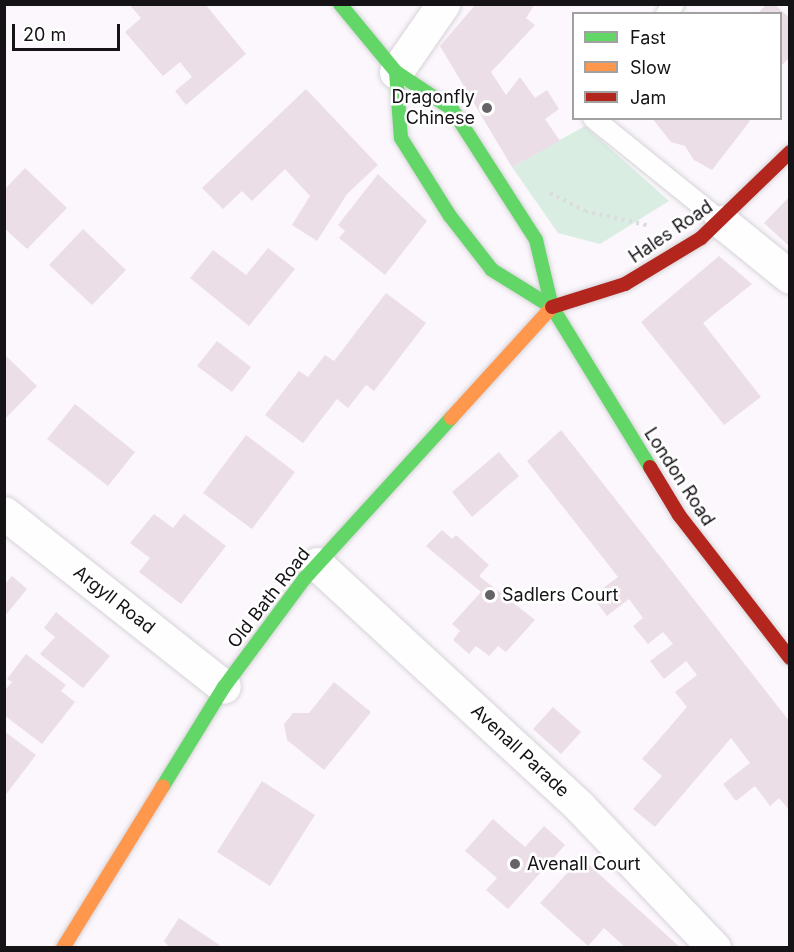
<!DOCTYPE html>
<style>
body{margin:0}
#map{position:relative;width:794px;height:952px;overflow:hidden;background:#fbf7fc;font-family:Inter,sans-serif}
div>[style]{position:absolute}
.green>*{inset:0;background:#d9ede2}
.building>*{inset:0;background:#ecdee7}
.path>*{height:4px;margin-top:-2px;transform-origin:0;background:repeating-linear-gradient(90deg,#dcdbdd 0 3px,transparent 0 7.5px)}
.roads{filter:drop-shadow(0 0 2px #d6d3d8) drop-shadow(0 0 2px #d6d3d8)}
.lane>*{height:20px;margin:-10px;padding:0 10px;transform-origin:10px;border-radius:10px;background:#fefeff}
.street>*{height:33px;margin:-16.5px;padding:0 16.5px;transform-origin:16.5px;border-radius:16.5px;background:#fefeff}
.fast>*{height:14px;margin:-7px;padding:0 7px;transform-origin:7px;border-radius:7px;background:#63d668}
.slow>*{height:14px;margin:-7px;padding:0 7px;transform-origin:7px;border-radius:7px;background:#ff974d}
.jam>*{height:14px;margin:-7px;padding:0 7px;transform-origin:7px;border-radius:7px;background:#b3261e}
.dots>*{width:16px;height:16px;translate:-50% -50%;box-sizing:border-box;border:3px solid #fff;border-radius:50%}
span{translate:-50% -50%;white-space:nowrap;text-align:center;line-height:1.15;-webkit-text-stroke:5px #fff;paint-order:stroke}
.poi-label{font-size:18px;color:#161317}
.right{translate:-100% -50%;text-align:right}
.left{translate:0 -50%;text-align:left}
.street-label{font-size:18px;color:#161317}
.frame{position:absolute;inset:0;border:6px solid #161317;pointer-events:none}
.legend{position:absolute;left:572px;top:12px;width:210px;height:108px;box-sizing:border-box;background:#fff;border:2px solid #a2a1a2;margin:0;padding:8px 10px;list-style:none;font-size:18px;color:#161317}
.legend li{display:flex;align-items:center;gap:12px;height:30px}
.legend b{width:30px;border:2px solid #a2a1a2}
.scale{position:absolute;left:12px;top:24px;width:108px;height:27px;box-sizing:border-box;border:3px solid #161317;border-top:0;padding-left:8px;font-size:18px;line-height:21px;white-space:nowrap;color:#161317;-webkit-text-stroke:4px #fff;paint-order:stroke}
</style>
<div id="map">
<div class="green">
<div style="clip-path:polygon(585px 126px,669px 201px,600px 244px,558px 233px,512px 167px)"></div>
</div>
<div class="building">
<div style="clip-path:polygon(129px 4px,205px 4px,246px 54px,186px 105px,175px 91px,192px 77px,180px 62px,163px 76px,125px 32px,141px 18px)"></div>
<div style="clip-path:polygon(476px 4px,535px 4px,526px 18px,535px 25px,491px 72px,506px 95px,520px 77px,535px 98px,547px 90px,559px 109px,545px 119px,560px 141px,512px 167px,440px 46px)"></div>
<div style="clip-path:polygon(766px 5px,775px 5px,790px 18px,790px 57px,780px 67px,780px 14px,757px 14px)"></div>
<div style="clip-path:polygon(306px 89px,378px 165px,347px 194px,317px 241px,292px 225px,310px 196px,285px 169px,252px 201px,242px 191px,223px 209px,202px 188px)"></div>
<div style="clip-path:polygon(652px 118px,747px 118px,750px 121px,712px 170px,694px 160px,685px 146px,671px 142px)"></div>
<div style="clip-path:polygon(25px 168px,67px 208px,27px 249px,4px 228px,4px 190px)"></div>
<div style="clip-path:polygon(378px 174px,427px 221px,385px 275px,339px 238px,345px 231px,338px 225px)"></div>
<div style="clip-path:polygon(790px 196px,790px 247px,764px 223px)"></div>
<div style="clip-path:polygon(83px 229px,126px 270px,92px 305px,49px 265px)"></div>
<div style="clip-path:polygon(268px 248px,295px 269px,249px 326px,190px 278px,213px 250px,246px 275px)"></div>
<div style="clip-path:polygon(719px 256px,752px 284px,703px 323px,761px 397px,724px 425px,641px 322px)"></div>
<div style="clip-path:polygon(386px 293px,426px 323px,374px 391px,366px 385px,348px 408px,337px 399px,303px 443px,265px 415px,299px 371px,308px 377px,325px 355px,334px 361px)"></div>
<div style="clip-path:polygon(217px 341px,251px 367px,232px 392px,197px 366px)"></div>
<div style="clip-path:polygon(4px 354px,37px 386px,4px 420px)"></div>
<div style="clip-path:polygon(75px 404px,135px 452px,108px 486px,47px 439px)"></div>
<div style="clip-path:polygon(561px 430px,790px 722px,790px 811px,779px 798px,770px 806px,755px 786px,736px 801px,723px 784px,750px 763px,731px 738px,655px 827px,633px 809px,662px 776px,642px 759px,687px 707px,675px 692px,697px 675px,686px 661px,664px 679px,650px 661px,673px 644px,663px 632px,648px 644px,633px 626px,643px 618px,629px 599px,607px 616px,592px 596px,618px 577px,527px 461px)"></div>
<div style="clip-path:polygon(246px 435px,295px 472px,252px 529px,203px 493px)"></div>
<div style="clip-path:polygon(499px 452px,519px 476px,472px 517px,452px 492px)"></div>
<div style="clip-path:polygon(154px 514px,173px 528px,184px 514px,226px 546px,181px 604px,139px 572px,150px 558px,130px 543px)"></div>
<div style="clip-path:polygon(442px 530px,452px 539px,456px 535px,489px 565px,479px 576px,535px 620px,506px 652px,498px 646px,489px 656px,476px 646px,469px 654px,453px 640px,460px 631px,452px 624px,481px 592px,426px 546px)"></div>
<div style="clip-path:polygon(12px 576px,27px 589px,4px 617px,4px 585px)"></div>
<div style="clip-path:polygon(56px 612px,110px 656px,83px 688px,40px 654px,55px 637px,44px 628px)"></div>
<div style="clip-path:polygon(26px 654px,66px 685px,61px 691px,75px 702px,42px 744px,4px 715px,4px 691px,12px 682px,7px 679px)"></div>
<div style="clip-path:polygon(334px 682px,371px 712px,324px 770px,287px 740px,284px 724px,293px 713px,309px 713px)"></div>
<div style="clip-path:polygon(553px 707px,581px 732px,561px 754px,533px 729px)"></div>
<div style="clip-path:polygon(4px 731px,36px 755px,4px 797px)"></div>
<div style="clip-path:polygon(262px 781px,315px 815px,270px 886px,217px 852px)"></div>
<div style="clip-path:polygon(493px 819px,525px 847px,544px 826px,565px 845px,508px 909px,486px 890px,497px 878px,465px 851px)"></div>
<div style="clip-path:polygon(581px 858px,629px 901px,681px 948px,626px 948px,604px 928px,588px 946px,540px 903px)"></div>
<div style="clip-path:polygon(179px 918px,224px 948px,170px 948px,164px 941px)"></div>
</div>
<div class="path">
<div style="left:550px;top:193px;width:39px;rotate:27deg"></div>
<div style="left:585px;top:211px;width:67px;rotate:13deg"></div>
</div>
<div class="roads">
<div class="lane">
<div style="left:666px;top:14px;width:13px;rotate:-51deg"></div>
<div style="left:593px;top:118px;width:166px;rotate:38.9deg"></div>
</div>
<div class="street">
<div style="left:396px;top:72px;width:83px;rotate:-55.3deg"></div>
<div style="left:722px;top:222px;width:87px;rotate:39deg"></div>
<div style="left:4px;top:513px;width:280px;rotate:38.3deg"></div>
<div style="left:317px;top:564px;width:357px;rotate:42.7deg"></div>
<div style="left:579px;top:806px;width:196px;rotate:46.4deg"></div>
</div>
<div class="fast">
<div style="left:340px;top:4px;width:88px;rotate:50.5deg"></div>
<div style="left:396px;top:72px;width:67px;rotate:33.5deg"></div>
<div style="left:452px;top:109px;width:156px;rotate:57.3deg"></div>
<div style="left:536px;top:240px;width:69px;rotate:76.6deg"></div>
<div style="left:552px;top:307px;width:188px;rotate:58.5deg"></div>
<div style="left:396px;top:72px;width:66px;rotate:85.7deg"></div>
<div style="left:401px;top:138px;width:92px;rotate:57.9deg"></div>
<div style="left:450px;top:216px;width:68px;rotate:52.1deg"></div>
<div style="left:492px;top:270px;width:70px;rotate:31.7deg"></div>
<div style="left:163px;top:786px;width:116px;rotate:-58.4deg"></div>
<div style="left:224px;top:687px;width:136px;rotate:-53.4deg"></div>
<div style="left:305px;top:578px;width:217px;rotate:-47.6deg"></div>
</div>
<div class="slow">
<div style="left:451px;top:418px;width:150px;rotate:-47.7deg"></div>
<div style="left:63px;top:948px;width:190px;rotate:-58.3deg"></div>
</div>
<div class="jam">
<div style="left:552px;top:307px;width:77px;rotate:-17.5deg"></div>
<div style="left:625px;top:284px;width:89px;rotate:-31.2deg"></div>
<div style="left:701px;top:238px;width:124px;rotate:-44deg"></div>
<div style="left:650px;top:467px;width:56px;rotate:58.9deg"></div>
<div style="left:679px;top:515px;width:181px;rotate:52.2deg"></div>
</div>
</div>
<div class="dots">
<div style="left:487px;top:108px;background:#666367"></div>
<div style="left:490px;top:595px;background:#666367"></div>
<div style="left:515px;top:864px;background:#666367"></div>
</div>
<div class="poi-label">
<span class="right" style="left:475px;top:108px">Dragonfly<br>Chinese</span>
<span class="left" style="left:502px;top:595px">Sadlers Court</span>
<span class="left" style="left:527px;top:864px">Avenall Court</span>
</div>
<div class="street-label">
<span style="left:671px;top:232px;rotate:-34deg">Hales Road</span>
<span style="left:679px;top:477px;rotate:57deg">London Road</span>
<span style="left:269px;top:598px;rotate:-52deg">Old Bath Road</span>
<span style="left:114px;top:600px;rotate:38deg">Argyll Road</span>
<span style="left:520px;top:751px;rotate:43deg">Avenall Parade</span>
</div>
<div class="frame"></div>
<ul class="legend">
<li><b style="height:8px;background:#63d668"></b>Fast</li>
<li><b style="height:8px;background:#ff974d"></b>Slow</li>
<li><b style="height:8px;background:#b3261e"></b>Jam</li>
</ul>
<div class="scale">20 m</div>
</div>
